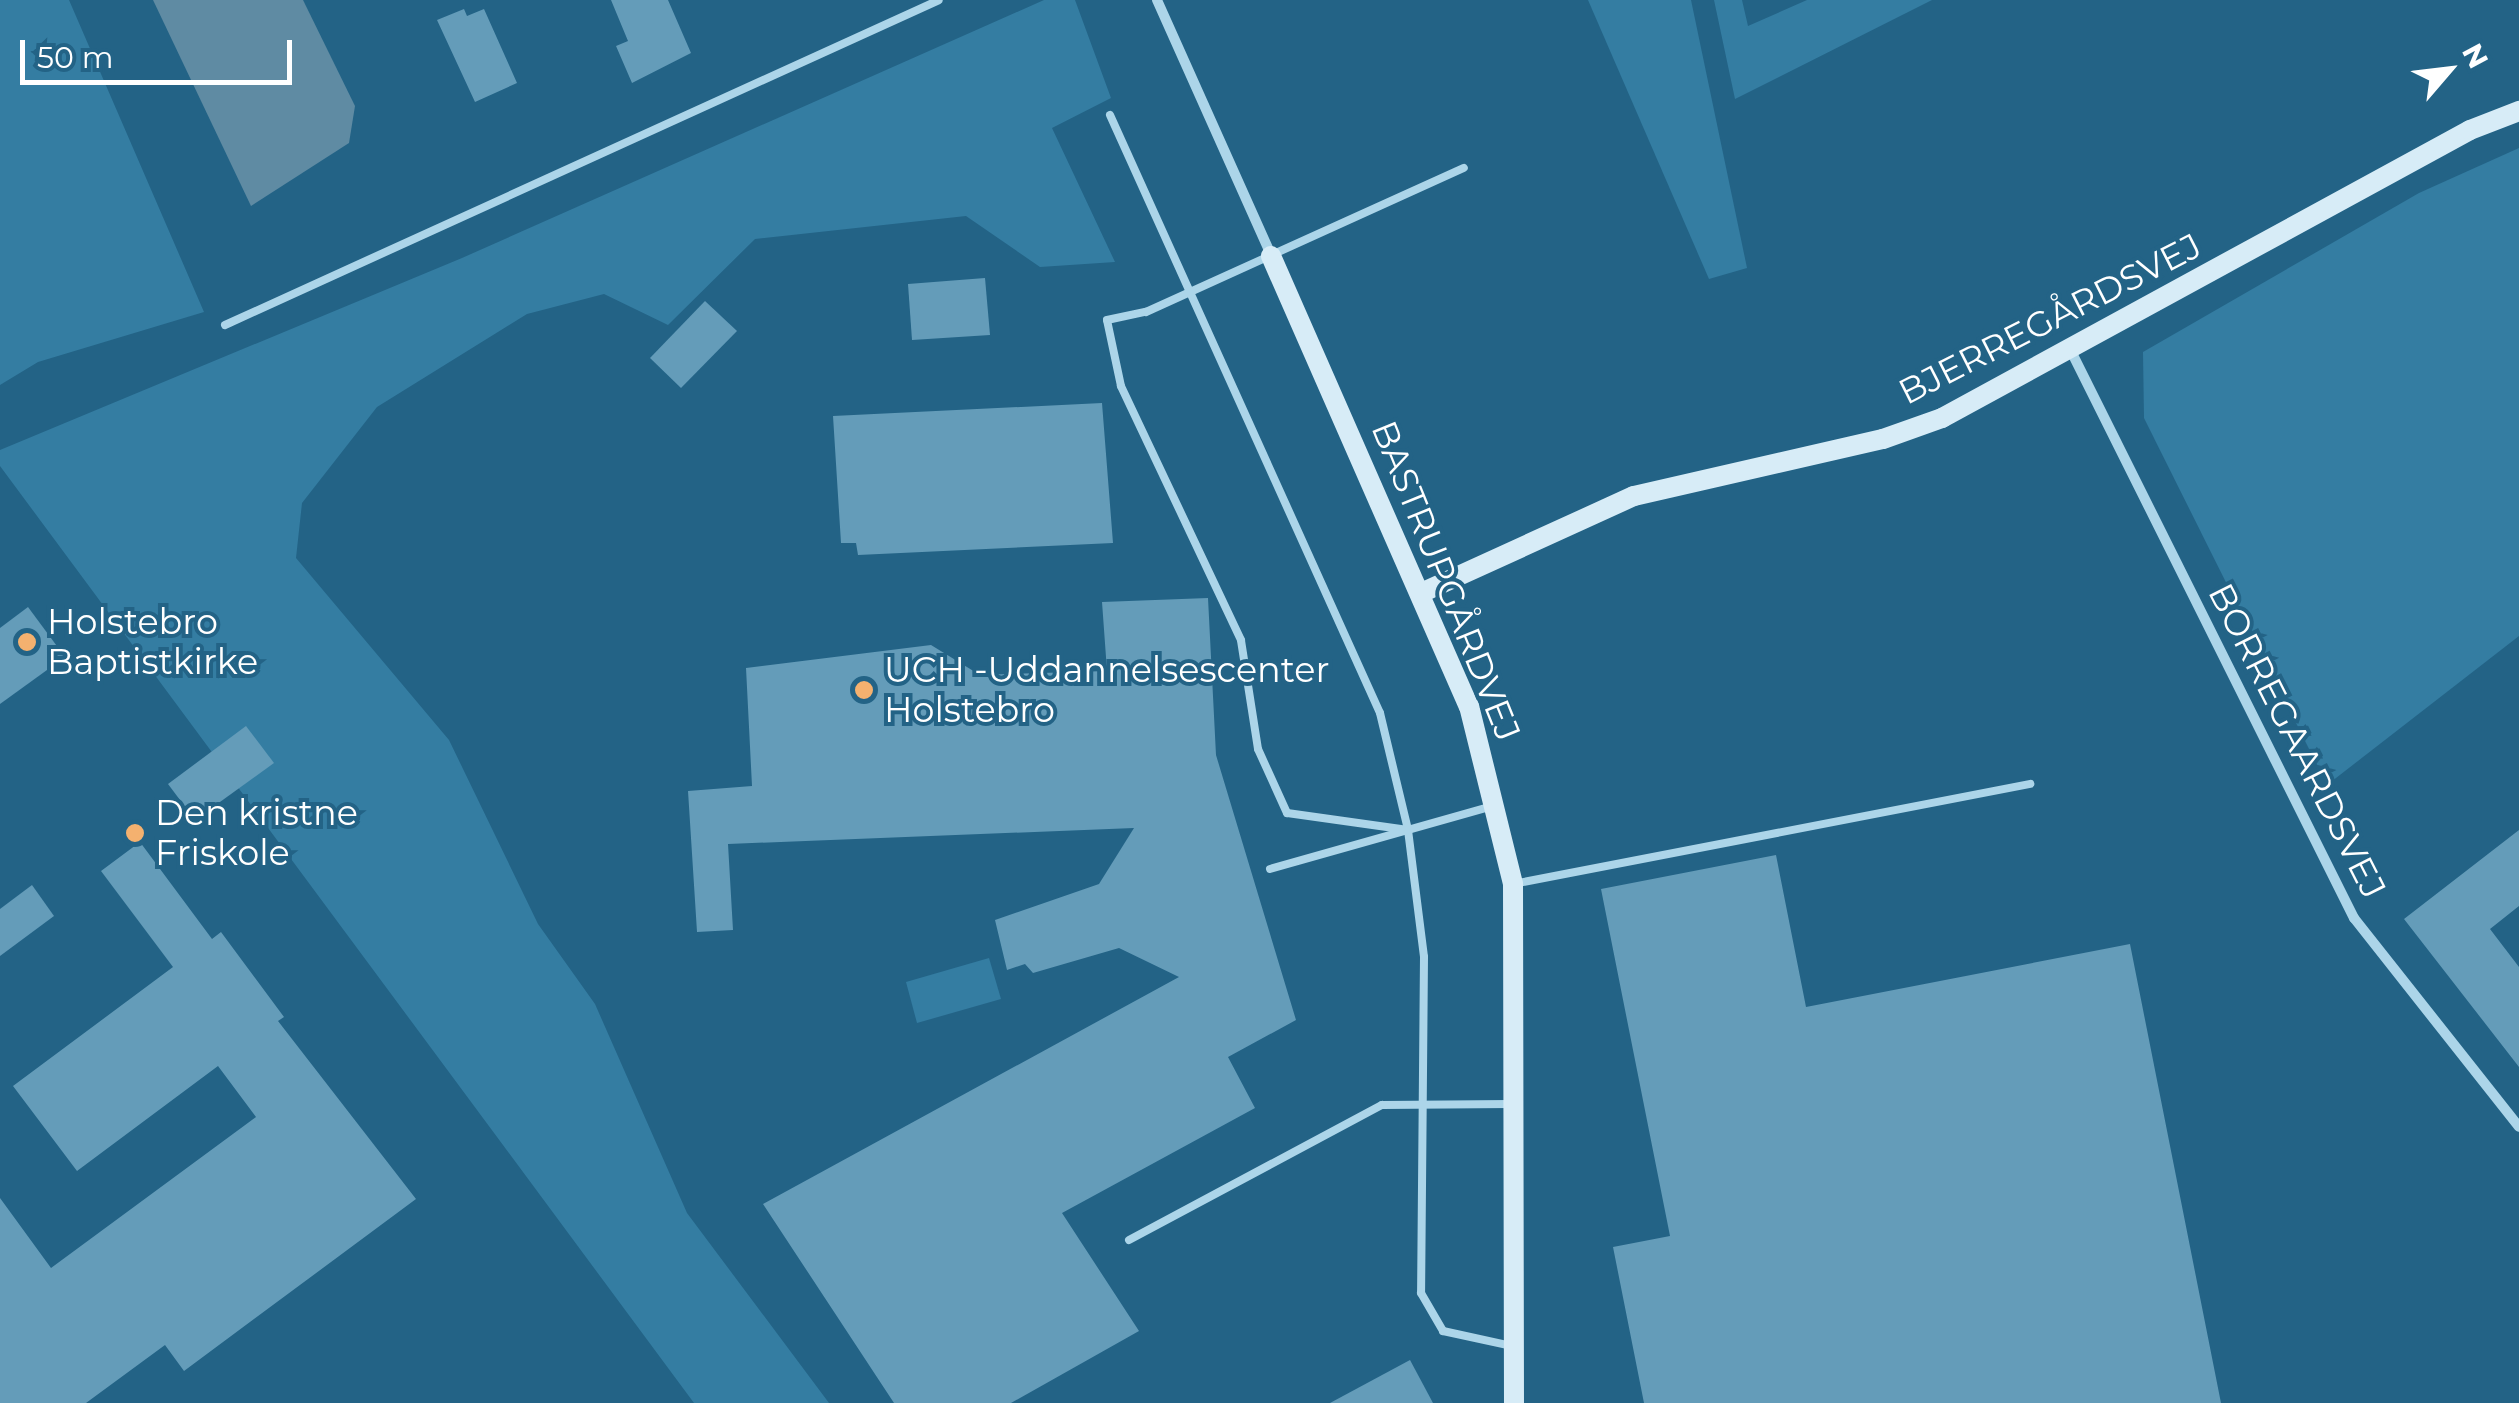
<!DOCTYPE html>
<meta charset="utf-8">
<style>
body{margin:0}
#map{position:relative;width:2519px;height:1403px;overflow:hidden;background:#236386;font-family:Montserrat,sans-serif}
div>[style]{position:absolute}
.green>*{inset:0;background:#347da2}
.water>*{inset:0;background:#5f8ba3}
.building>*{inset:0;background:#649cb9}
.lane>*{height:8px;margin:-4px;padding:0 4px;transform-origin:4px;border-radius:4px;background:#acd5e9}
.street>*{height:10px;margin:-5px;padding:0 5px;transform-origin:5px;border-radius:5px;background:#acd5e9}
.secondary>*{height:20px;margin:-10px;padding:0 10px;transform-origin:10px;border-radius:10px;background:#d7ecf7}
.dots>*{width:28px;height:28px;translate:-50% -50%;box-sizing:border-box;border:5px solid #236386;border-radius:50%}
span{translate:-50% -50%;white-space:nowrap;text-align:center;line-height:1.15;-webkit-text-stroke:8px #236386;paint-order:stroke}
.street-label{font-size:35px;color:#fff}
.poi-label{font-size:35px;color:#fff}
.left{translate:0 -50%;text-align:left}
.north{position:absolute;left:2399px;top:20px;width:100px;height:100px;-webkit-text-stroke:8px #236386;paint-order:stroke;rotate:62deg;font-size:28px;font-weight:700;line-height:40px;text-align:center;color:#fff}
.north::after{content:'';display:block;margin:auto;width:35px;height:45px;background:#fff;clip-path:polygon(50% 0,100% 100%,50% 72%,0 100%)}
.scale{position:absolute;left:20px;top:40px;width:272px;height:45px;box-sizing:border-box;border:5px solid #fff;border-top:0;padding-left:12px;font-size:30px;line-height:35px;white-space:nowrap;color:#fff;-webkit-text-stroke:8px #236386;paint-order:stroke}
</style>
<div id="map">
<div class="green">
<div style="clip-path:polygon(0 0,69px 0,204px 312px,38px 362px,0 385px)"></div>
<div style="clip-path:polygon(1044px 0,1075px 0,1111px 98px,1052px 128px,1115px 262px,1040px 267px,966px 216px,755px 239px,668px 325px,604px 294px,527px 314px,377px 407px,302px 503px,296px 558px,449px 740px,538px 924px,595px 1004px,687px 1213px,829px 1403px,694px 1403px,0 466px,0 450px,462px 258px)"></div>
<div style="clip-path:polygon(1588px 0,1691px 0,1747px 268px,1709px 279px)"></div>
<div style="clip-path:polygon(1714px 0,1742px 0,1748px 26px,1807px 0,1932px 0,1735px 99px)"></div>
<div style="clip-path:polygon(2519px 148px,2519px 636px,2327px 785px,2144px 418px,2143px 352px,2419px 193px)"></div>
<div style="clip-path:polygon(989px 958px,1001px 999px,917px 1023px,906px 982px)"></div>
</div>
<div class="water">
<div style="clip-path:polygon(153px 0,303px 0,355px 106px,349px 143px,251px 206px)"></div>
</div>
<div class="building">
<div style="clip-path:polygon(611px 0,668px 0,691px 53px,632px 83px,616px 46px,628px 41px)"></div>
<div style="clip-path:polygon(464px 9px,467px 16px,484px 9px,517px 83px,475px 102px,437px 20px)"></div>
<div style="clip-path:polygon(985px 278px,990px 335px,912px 340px,908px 284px)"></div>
<div style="clip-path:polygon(705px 301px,737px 331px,681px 388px,650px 358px)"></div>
<div style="clip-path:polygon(1102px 403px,1113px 543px,858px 555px,856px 543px,841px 543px,833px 416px)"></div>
<div style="clip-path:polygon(1208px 598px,1216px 755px,1296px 1020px,1228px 1057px,1255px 1108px,1062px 1213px,1139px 1331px,1011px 1403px,894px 1403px,763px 1204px,1179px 977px,1119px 948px,1033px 973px,1025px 964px,1007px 970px,995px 920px,1099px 884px,1134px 828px,728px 844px,733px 930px,697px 932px,688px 791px,752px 786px,746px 668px,931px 645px,980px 675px,1107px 671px,1102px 602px)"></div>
<div style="clip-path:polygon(28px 607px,65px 657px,0 704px,0 628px)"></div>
<div style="clip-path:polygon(246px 726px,274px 763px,195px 820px,168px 784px)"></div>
<div style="clip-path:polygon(2519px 830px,2519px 906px,2490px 929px,2519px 967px,2519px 1067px,2404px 919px)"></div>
<div style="clip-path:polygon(140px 842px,212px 939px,221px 932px,284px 1017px,278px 1021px,416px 1199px,184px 1371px,165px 1345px,86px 1403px,0 1403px,0 1198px,51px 1268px,256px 1117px,218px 1066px,77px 1171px,13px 1086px,173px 967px,101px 871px)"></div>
<div style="clip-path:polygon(1776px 855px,1806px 1007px,2130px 944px,2221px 1403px,1644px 1403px,1613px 1247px,1670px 1236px,1601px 889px)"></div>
<div style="clip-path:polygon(32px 885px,54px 916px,0 956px,0 909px)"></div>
<div style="clip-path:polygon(1410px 1360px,1433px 1403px,1330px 1403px)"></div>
</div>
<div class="lane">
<div style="left:1110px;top:115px;width:656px;rotate:65.7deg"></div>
<div style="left:1380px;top:713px;width:120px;rotate:76.5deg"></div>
<div style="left:1408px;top:830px;width:128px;rotate:82.8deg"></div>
<div style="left:1424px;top:957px;width:336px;rotate:90.5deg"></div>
<div style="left:1421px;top:1293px;width:44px;rotate:59.9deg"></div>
<div style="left:1443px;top:1331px;width:71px;rotate:12.3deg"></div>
<div style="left:225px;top:325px;width:784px;rotate:-24.47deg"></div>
<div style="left:1408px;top:830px;width:122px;rotate:-172deg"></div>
<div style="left:1287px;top:813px;width:70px;rotate:-114.4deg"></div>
<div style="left:1258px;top:749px;width:110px;rotate:-98.9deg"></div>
<div style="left:1241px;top:640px;width:281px;rotate:-115.3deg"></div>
<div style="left:1121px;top:386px;width:67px;rotate:-102deg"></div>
<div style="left:1107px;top:320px;width:40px;rotate:-12deg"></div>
<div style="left:1146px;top:312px;width:349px;rotate:-24.4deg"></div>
<div style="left:1270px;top:869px;width:231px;rotate:-15.8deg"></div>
<div style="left:1513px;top:884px;width:527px;rotate:-10.95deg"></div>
<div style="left:1129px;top:1240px;width:287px;rotate:-28.1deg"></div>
<div style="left:1382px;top:1105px;width:129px;rotate:-0.4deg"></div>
</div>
<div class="street">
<div style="left:1157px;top:0;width:279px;rotate:65.9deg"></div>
<div style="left:2071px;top:351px;width:634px;rotate:63.48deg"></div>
<div style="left:2354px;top:918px;width:266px;rotate:51.7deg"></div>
</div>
<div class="secondary">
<div style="left:1271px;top:256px;width:492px;rotate:66.3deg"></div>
<div style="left:1469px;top:706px;width:183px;rotate:76.1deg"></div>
<div style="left:1513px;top:884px;width:519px;rotate:89.89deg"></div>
<div style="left:1421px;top:593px;width:234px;rotate:-24.5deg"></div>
<div style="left:1634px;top:496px;width:255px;rotate:-12.9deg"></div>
<div style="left:1883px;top:439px;width:63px;rotate:-19.6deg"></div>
<div style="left:1942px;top:418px;width:601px;rotate:-28.61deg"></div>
<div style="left:2470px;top:130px;width:53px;rotate:-21.2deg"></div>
</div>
<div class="dots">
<div style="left:27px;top:642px;background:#f4b16f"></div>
<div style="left:864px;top:690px;background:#f4b16f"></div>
<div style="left:135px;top:833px;background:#f4b16f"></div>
</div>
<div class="street-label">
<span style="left:2050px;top:319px;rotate:-27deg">BJERREGÅRDSVEJ</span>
<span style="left:1446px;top:581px;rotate:68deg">BASTRUPGÅRDVEJ</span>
<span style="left:2297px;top:741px;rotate:63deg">BORREGAARDSVEJ</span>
</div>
<div class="poi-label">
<span class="left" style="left:47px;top:642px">Holstebro<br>Baptistkirke</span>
<span class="left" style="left:884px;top:690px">UCH -Uddannelsescenter<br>Holstebro</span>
<span class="left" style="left:155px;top:833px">Den kristne<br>Friskole</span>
</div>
<div class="north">N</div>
<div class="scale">50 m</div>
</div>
